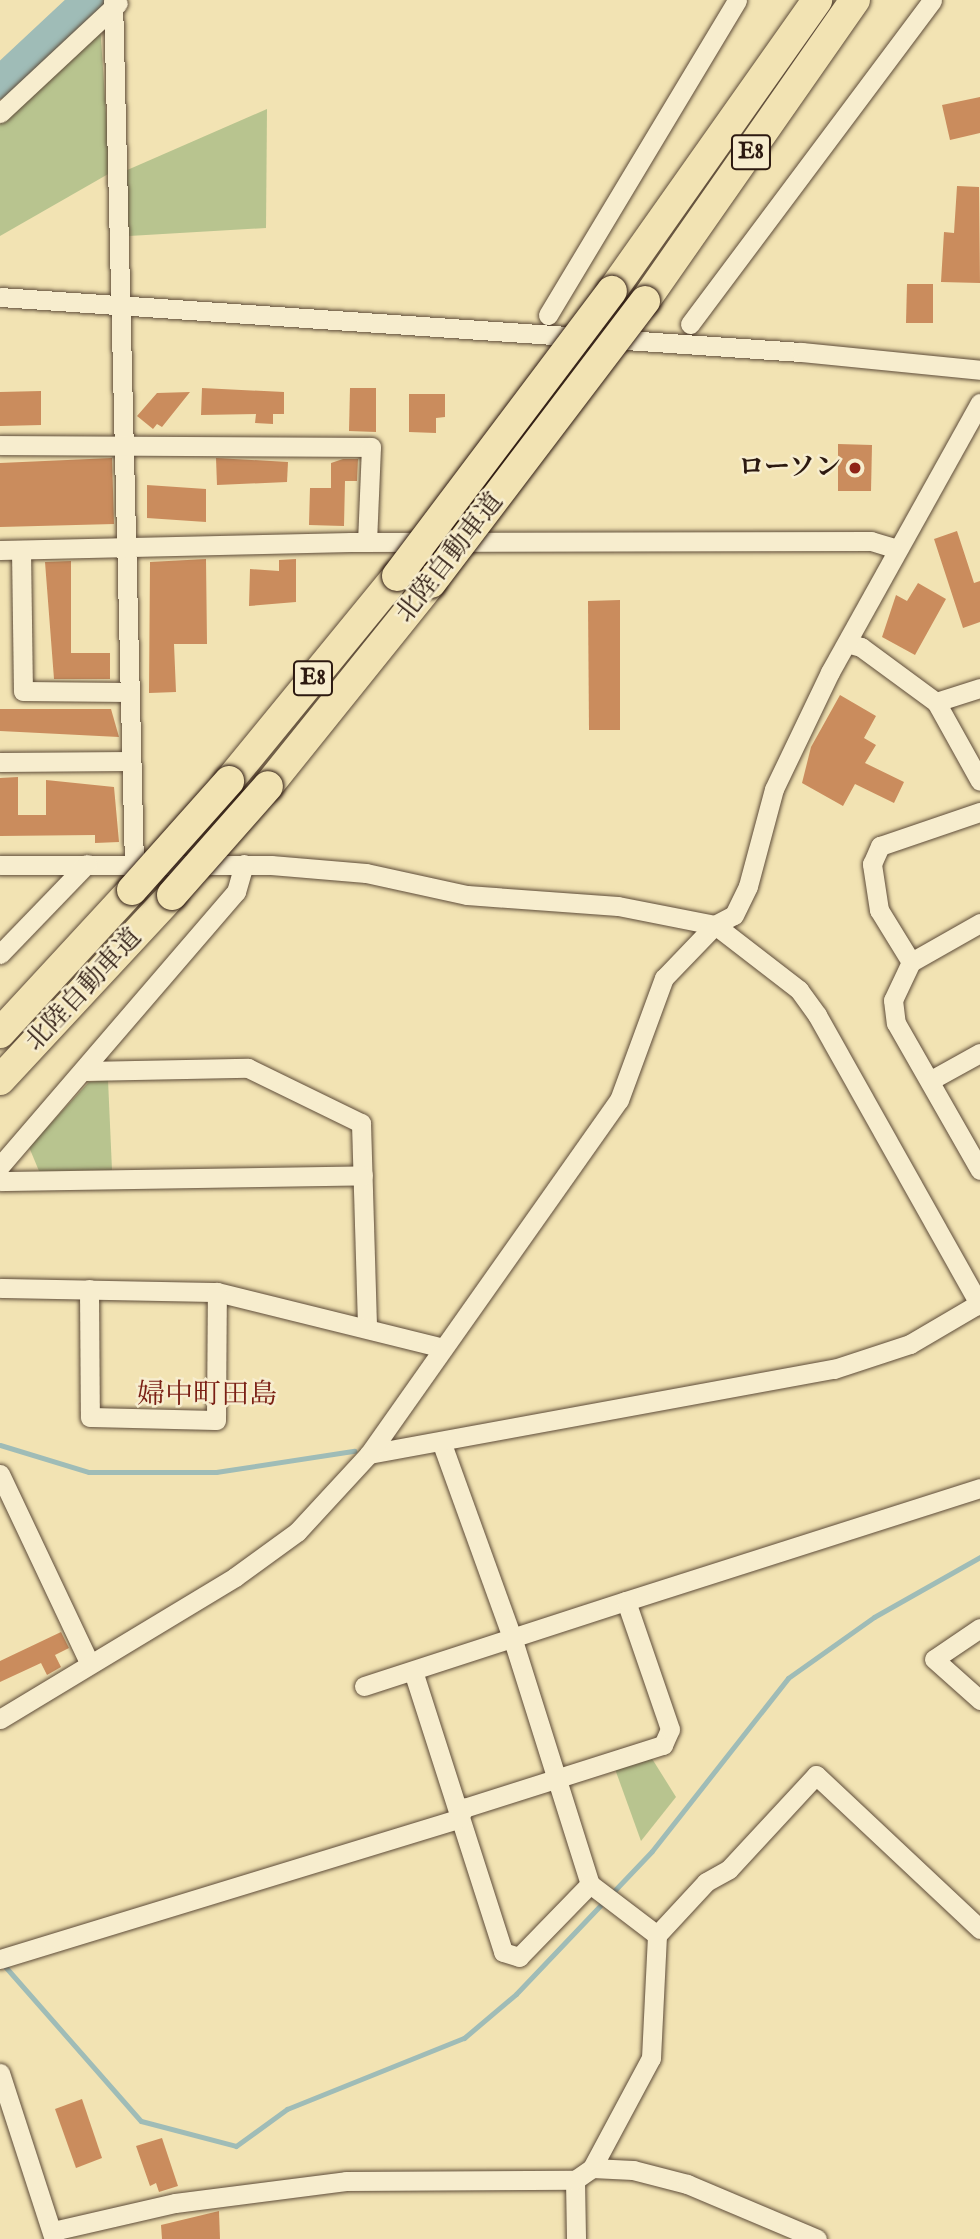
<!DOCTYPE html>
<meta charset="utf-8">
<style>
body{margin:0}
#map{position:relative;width:980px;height:2239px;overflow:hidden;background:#f2e3b3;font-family:"IM FELL English","Noto Serif JP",serif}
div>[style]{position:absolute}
.green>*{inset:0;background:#b8c48f}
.stream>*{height:5px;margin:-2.5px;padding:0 2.5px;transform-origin:2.5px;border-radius:2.5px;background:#9fbcb7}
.river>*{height:33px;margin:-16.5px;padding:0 16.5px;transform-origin:16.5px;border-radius:16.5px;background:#9fbcb7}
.building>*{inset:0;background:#ca8c5d}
.roads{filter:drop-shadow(0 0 2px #5e4c39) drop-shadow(0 0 2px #5e4c39)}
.minor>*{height:19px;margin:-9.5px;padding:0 9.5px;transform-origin:9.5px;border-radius:9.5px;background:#f7edce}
.highway>*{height:30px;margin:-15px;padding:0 15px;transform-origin:15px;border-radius:15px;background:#f2e3b3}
.bridges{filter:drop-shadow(0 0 2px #2c1910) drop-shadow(0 0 2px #2c1910)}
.highway-bridge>*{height:30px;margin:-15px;padding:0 15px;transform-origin:15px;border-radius:15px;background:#f2e3b3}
.dots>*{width:19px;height:19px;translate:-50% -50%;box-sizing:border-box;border:4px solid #f7edce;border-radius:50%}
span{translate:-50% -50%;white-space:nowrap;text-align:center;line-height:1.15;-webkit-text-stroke:5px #f7edce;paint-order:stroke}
.shield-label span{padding:2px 5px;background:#f7edce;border:2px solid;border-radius:5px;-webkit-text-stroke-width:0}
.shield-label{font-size:24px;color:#2c1910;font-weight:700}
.poi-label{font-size:26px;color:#2c1910;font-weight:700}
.right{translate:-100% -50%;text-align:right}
.street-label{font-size:26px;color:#2c1910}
.neighbourhood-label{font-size:28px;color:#7a1f14}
</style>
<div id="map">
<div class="green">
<div style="clip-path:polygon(100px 24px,110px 173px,0 236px,0 118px)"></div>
<div style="clip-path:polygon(267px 109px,266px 228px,129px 236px,125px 171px)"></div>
<div style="clip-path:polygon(108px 1080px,112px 1170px,39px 1171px,29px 1147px,89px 1082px)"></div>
<div style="clip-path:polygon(651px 1757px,676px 1797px,641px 1841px,615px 1769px)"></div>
</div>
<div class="stream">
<div style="left:0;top:1445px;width:93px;rotate:16.9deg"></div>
<div style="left:89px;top:1472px;width:127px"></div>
<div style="left:216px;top:1472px;width:140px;rotate:-8.7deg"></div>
<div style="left:2px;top:1963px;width:210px;rotate:48.7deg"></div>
<div style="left:141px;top:2121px;width:98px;rotate:14.7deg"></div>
<div style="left:236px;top:2146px;width:63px;rotate:-36deg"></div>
<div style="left:287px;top:2109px;width:191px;rotate:-21.9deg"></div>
<div style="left:464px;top:2038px;width:68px;rotate:-40.2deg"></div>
<div style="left:516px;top:1994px;width:197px;rotate:-46.4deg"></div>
<div style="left:652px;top:1851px;width:220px;rotate:-51.8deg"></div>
<div style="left:788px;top:1678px;width:105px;rotate:-35.3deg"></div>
<div style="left:874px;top:1617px;width:122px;rotate:-29.5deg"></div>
</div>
<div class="river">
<div style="left:0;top:82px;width:120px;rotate:-43deg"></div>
</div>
<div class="building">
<div style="clip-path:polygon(980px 97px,980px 133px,950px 140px,942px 105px)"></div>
<div style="clip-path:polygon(957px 186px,979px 187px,980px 283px,941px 282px,944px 232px,954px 233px)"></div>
<div style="clip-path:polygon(907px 284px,933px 284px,933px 323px,906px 323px)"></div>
<div style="clip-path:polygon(202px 388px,284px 392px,284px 414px,273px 414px,273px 424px,255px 423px,256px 414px,201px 415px)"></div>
<div style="clip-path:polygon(350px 388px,376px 388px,376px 432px,349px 431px)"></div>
<div style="clip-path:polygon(41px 391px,41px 425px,0 426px,0 392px)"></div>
<div style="clip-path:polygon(190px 392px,162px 427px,157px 424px,153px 429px,137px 416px,157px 393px)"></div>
<div style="clip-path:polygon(409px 394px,445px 394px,445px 417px,436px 418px,436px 433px,409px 432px)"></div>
<div style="clip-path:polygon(838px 444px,872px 445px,871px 491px,838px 491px)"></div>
<div style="clip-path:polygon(112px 458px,114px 524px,0 527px,0 463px)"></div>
<div style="clip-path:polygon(216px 458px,288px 462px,287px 482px,217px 485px)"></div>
<div style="clip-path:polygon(343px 459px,358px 459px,357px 481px,345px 481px,344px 526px,309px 525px,310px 488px,331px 488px,331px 463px)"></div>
<div style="clip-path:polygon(147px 485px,206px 489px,206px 522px,147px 518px)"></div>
<div style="clip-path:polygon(957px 531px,974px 583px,980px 581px,980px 622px,963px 628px,934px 539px)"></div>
<div style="clip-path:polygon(206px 559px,207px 644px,174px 644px,176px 692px,149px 693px,150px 562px)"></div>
<div style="clip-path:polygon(296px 559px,296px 602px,249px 606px,250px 569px,279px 571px,279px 560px)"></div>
<div style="clip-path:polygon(71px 561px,71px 653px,110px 653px,110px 679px,54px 679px,45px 562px)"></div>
<div style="clip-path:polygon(918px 583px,946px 599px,915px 655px,882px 637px,896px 595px,907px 601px)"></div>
<div style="clip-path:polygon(620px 600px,620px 730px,589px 730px,588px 601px)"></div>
<div style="clip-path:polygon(840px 695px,876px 716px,864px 738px,876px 745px,865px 763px,904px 782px,894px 803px,855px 784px,843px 806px,802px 783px,811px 747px)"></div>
<div style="clip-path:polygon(0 709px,111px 709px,119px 737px,0 731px)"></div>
<div style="clip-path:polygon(18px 777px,18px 815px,46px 815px,46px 780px,114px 787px,119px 842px,95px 843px,95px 835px,0 836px,0 778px)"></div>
<div style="clip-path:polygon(61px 1632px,69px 1648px,55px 1655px,61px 1667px,47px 1675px,41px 1663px,0 1682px,0 1661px)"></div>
<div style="clip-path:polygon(82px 2099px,102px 2158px,76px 2168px,55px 2109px)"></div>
<div style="clip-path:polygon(162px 2138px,178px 2186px,159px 2192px,156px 2183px,150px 2186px,136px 2146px)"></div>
<div style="clip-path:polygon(219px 2211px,220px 2239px,162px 2239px,161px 2225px)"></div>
</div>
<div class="roads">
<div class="minor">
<div style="left:113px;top:0;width:863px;rotate:88.61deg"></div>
<div style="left:0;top:113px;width:161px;rotate:-43deg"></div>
<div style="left:0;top:297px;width:803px;rotate:3.93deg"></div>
<div style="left:801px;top:352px;width:180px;rotate:5.7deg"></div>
<div style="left:548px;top:315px;width:367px;rotate:-59deg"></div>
<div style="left:690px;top:324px;width:404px;rotate:-53.2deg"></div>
<div style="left:0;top:445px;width:371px;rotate:0.3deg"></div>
<div style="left:371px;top:447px;width:95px;rotate:92.4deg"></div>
<div style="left:0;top:550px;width:351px;rotate:-1.3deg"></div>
<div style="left:351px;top:542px;width:520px;rotate:-0.11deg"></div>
<div style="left:871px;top:541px;width:28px;rotate:17deg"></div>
<div style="left:21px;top:550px;width:141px;rotate:89.2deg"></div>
<div style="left:23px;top:691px;width:105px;rotate:0.5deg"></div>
<div style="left:847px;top:643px;width:15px;rotate:16deg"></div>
<div style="left:861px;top:647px;width:93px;rotate:36.3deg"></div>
<div style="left:936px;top:702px;width:90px;rotate:60.9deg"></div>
<div style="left:936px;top:702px;width:46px;rotate:-17.7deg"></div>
<div style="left:0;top:762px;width:130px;rotate:-0.4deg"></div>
<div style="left:0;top:865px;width:271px"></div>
<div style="left:271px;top:865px;width:95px;rotate:4.8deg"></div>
<div style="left:366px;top:873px;width:103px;rotate:12.3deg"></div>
<div style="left:467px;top:895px;width:151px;rotate:4.2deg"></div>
<div style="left:618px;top:906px;width:99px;rotate:11.1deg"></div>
<div style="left:715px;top:925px;width:106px;rotate:37.7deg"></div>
<div style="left:799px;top:990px;width:31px;rotate:54deg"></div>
<div style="left:817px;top:1015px;width:333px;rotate:60.7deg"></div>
<div style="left:980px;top:923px;width:79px;rotate:150.5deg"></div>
<div style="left:911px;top:962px;width:42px;rotate:115.3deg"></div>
<div style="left:893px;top:1000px;width:23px;rotate:83deg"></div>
<div style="left:896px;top:1023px;width:169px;rotate:60.3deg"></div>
<div style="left:0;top:954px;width:125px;rotate:-46deg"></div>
<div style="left:911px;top:962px;width:61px;rotate:-121.6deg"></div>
<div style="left:879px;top:910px;width:47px;rotate:-98.7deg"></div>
<div style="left:872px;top:864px;width:20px;rotate:-66deg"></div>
<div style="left:880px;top:846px;width:106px;rotate:-18.8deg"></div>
<div style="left:85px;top:1071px;width:163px;rotate:-1.1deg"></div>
<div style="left:248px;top:1068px;width:126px;rotate:26deg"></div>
<div style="left:361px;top:1123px;width:203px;rotate:88.3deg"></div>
<div style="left:931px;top:1080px;width:56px;rotate:-28.9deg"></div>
<div style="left:0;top:1166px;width:362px;rotate:-49.3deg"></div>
<div style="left:236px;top:892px;width:29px;rotate:-74deg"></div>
<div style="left:0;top:1181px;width:363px;rotate:-0.9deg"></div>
<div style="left:0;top:1288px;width:217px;rotate:1.1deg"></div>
<div style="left:217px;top:1292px;width:230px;rotate:13.9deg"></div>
<div style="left:89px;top:1289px;width:128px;rotate:89.6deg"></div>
<div style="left:90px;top:1417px;width:126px;rotate:1.4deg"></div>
<div style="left:216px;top:1420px;width:128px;rotate:-89.6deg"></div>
<div style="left:442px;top:1444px;width:205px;rotate:70.1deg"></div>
<div style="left:512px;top:1637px;width:259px;rotate:72.5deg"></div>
<div style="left:590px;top:1884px;width:84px;rotate:37.3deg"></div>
<div style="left:369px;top:1454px;width:473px;rotate:-10.4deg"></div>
<div style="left:834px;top:1369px;width:80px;rotate:-18.2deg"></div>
<div style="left:910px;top:1344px;width:81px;rotate:-30.4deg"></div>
<div style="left:0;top:1474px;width:210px;rotate:64.7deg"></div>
<div style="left:980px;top:1628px;width:55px;rotate:146deg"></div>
<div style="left:934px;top:1659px;width:62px;rotate:41.7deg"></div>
<div style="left:413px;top:1671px;width:295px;rotate:72.2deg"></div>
<div style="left:503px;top:1952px;width:17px;rotate:17deg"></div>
<div style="left:519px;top:1957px;width:102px;rotate:-45.8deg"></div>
<div style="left:364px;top:1686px;width:275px;rotate:-18deg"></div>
<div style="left:0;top:1719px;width:275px;rotate:-31.1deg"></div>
<div style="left:235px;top:1577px;width:77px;rotate:-36deg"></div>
<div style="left:297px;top:1532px;width:106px;rotate:-47.3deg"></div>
<div style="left:369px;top:1454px;width:433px;rotate:-54.8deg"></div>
<div style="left:619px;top:1100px;width:130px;rotate:-69.8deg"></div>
<div style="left:664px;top:978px;width:74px;rotate:-46.1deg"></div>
<div style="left:715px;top:925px;width:21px;rotate:-28deg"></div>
<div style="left:734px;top:915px;width:32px;rotate:-64deg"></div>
<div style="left:748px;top:886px;width:100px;rotate:-75deg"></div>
<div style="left:774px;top:789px;width:130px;rotate:-64.4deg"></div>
<div style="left:830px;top:672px;width:308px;rotate:-60.9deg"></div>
<div style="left:0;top:1959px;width:479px;rotate:-17deg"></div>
<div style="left:458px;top:1819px;width:13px;rotate:-61deg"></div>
<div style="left:464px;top:1808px;width:209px;rotate:-17.6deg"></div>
<div style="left:663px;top:1745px;width:17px;rotate:-66deg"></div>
<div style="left:670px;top:1729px;width:135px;rotate:-109deg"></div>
<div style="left:626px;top:1601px;width:372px;rotate:-17.7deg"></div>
<div style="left:0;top:2073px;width:175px;rotate:72deg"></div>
<div style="left:592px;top:2168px;width:125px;rotate:-61.8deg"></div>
<div style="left:651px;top:2058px;width:123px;rotate:-87.2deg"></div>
<div style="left:657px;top:1935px;width:72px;rotate:-47.2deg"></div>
<div style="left:706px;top:1882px;width:26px;rotate:-29deg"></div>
<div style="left:729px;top:1869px;width:128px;rotate:-47.2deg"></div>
<div style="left:816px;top:1775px;width:225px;rotate:43.2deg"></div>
<div style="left:575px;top:2180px;width:59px;rotate:89deg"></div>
<div style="left:53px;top:2231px;width:125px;rotate:-12.9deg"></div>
<div style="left:175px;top:2203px;width:172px;rotate:-7.3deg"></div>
<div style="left:346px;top:2181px;width:229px;rotate:-0.3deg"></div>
<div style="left:575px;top:2180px;width:21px;rotate:-35deg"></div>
<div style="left:592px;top:2168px;width:41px;rotate:2.8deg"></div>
<div style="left:633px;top:2170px;width:56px;rotate:14.5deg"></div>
<div style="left:687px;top:2184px;width:141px;rotate:22.9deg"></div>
</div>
<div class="highway">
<div style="left:612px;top:291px;width:356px;rotate:-54.8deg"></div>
<div style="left:645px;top:301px;width:367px;rotate:-55.1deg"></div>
<div style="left:229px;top:781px;width:265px;rotate:-50.7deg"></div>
<div style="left:268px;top:786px;width:260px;rotate:-51.2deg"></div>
<div style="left:0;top:1033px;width:195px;rotate:-47.3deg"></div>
<div style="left:0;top:1080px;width:253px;rotate:-47.1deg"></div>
</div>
</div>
<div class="bridges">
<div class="highway-bridge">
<div style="left:397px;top:576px;width:357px;rotate:-53deg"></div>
<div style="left:431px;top:583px;width:354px;rotate:-52.8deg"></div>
<div style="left:132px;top:890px;width:146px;rotate:-48.3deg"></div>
<div style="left:172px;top:895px;width:145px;rotate:-48.6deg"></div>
</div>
</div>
<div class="dots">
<div style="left:855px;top:468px;background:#8f2418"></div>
</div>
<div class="shield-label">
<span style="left:751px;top:152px">E8</span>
<span style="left:313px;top:678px">E8</span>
</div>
<div class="poi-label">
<span class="right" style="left:841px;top:468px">ローソン</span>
</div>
<div class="street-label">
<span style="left:450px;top:558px;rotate:-52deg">北陸自動車道</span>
<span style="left:84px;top:990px;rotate:-47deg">北陸自動車道</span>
</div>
<div class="neighbourhood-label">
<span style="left:207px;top:1396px">婦中町田島</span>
</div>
</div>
